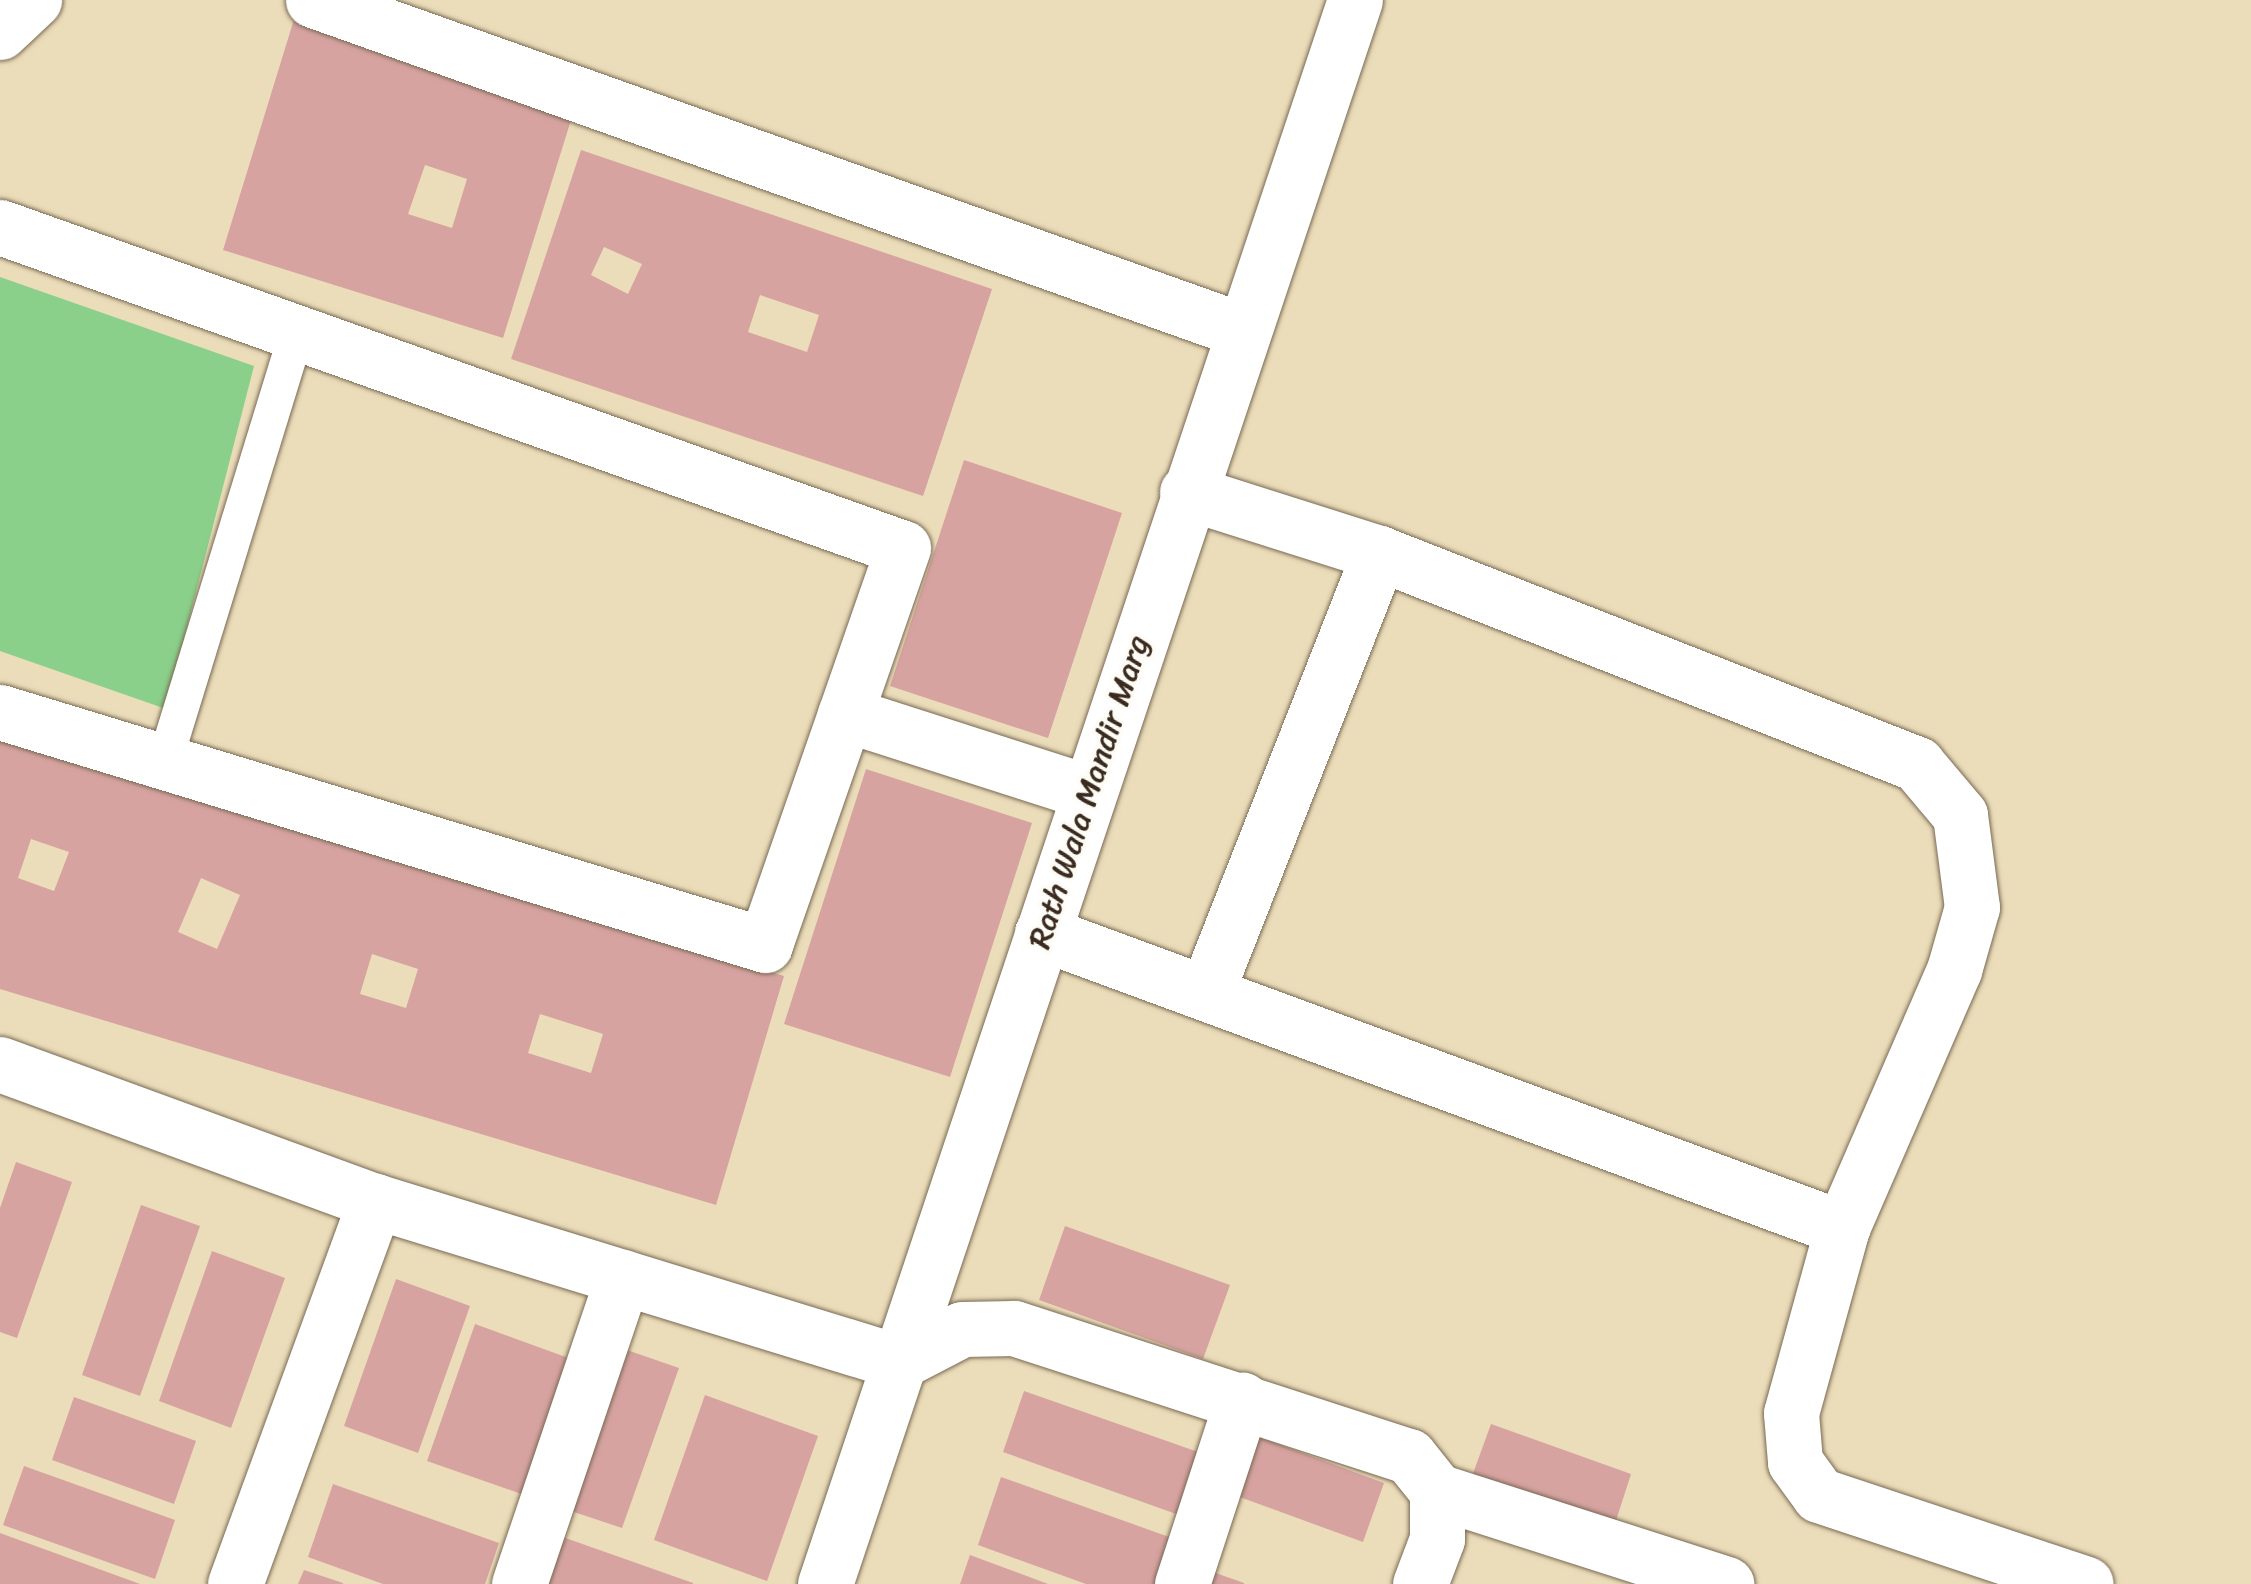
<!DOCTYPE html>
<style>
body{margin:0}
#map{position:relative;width:2251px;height:1584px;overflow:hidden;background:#ebddb9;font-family:Sriracha,sans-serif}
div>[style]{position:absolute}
.green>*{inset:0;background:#8ad08a}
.building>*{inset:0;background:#d7a3a1}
.roads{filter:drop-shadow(0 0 2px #796954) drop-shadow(0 0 2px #796954)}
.lane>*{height:35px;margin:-17.5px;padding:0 17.5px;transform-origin:17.5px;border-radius:17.5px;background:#fff}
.street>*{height:55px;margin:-27.5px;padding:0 27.5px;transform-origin:27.5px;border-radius:27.5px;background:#fff}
span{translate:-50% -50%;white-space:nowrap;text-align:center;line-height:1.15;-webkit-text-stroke:8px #fdfcf7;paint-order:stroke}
.street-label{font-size:32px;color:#3b2a1e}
</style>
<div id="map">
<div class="green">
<div style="clip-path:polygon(0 277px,254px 366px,166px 709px,0 651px)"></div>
</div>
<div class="building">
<div style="clip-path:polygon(evenodd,295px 16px,576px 104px,503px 338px,223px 250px,295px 16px,425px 165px,467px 179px,452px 228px,408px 214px,425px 165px)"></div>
<div style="clip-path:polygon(evenodd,581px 150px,992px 289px,923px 496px,511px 359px,581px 150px,604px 247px,642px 264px,628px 294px,591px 275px,604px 247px,581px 150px,760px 295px,819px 315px,807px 352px,748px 332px,760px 295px)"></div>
<div style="clip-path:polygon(964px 460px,1122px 513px,1048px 738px,890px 686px)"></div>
<div style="clip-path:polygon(evenodd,0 739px,784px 976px,716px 1205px,0 989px,0 739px,31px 839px,69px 852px,54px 891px,18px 878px,31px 839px,0 739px,201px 878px,240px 895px,217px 949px,178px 932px,201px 878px,0 739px,372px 954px,418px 969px,406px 1008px,360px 994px,372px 954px,0 739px,540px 1014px,603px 1034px,591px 1073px,528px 1053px,540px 1014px)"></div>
<div style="clip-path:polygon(866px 769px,1032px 823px,950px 1077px,784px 1024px)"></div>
<div style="clip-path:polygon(16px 1162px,72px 1182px,17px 1338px,0 1332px,0 1208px)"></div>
<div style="clip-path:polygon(141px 1205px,200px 1226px,140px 1396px,82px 1375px)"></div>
<div style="clip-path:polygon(1065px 1226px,1230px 1285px,1203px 1359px,1039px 1300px)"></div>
<div style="clip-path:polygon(212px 1251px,285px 1278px,231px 1428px,159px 1401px)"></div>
<div style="clip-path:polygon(396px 1279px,470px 1306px,418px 1453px,344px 1426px)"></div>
<div style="clip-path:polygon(475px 1324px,574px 1360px,527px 1496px,427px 1461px)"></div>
<div style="clip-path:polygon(624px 1349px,679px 1368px,622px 1528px,568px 1510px)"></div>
<div style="clip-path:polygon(1024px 1391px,1201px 1453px,1179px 1515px,1003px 1452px)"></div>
<div style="clip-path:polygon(705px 1395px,818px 1436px,767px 1581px,654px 1540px)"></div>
<div style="clip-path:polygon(74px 1397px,196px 1441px,174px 1504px,52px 1460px)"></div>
<div style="clip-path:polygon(1491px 1424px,1631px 1474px,1613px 1530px,1471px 1479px)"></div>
<div style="clip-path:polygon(1254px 1435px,1384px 1483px,1363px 1542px,1234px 1495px)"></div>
<div style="clip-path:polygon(24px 1466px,175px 1520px,155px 1579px,3px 1525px)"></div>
<div style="clip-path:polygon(1001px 1477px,1172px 1538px,1155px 1584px,1086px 1584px,978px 1545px)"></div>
<div style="clip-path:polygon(333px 1484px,499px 1543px,485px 1584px,383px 1584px,308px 1557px)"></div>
<div style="clip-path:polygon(540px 1529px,693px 1583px,693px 1584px,520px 1584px)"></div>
<div style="clip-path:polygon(0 1533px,140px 1584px,0 1584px)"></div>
<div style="clip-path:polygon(970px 1555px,1048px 1584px,960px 1584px)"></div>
<div style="clip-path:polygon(304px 1570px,343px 1583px,343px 1584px,298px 1584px)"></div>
<div style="clip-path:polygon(1213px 1572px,1244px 1583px,1244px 1584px,1209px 1584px)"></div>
</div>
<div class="roads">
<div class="lane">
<div style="left:164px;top:762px;width:449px;rotate:-72.9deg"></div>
</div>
<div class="street">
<div style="left:313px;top:0;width:988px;rotate:19.57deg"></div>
<div style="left:0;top:32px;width:47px;rotate:-43.3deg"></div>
<div style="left:0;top:227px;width:958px;rotate:19.57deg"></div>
<div style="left:903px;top:548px;width:420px;rotate:109.2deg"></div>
<div style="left:765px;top:945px;width:800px;rotate:-163.06deg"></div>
<div style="left:1187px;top:492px;width:201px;rotate:17.6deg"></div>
<div style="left:1379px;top:553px;width:578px;rotate:21.41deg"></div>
<div style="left:1917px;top:764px;width:67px;rotate:49.9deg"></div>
<div style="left:1960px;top:815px;width:93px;rotate:82.6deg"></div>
<div style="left:1972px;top:907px;width:66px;rotate:105.9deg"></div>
<div style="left:1954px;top:970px;width:281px;rotate:113.5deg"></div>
<div style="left:1842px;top:1228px;width:192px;rotate:105.4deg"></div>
<div style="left:1791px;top:1413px;width:49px;rotate:85.3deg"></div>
<div style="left:1795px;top:1462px;width:41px;rotate:54deg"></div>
<div style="left:1819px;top:1495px;width:281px;rotate:18.4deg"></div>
<div style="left:845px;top:714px;width:255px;rotate:17.8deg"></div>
<div style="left:1042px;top:933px;width:853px;rotate:20.24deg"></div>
<div style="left:1206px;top:993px;width:473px;rotate:-68.5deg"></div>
<div style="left:0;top:1064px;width:399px;rotate:20.1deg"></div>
<div style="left:375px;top:1201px;width:548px;rotate:17.08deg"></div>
<div style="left:899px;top:1362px;width:71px;rotate:-27.6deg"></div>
<div style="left:962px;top:1329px;width:52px;rotate:-1.1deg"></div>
<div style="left:1014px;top:1328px;width:415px;rotate:18deg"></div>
<div style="left:1409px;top:1456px;width:45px;rotate:51.3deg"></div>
<div style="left:1437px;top:1491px;width:48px;rotate:90deg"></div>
<div style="left:1437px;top:1539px;width:48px;rotate:110.7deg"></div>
<div style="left:1437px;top:1491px;width:304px;rotate:17.8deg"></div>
<div style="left:235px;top:1584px;width:408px;rotate:-69.9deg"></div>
<div style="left:519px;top:1584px;width:324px;rotate:-71.3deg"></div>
<div style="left:825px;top:1584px;width:1670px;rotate:-71.5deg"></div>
<div style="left:1182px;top:1584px;width:194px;rotate:-71.9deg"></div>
</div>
</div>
<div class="street-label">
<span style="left:1089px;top:792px;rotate:-72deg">Rath Wala Mandir Marg</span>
</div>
</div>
